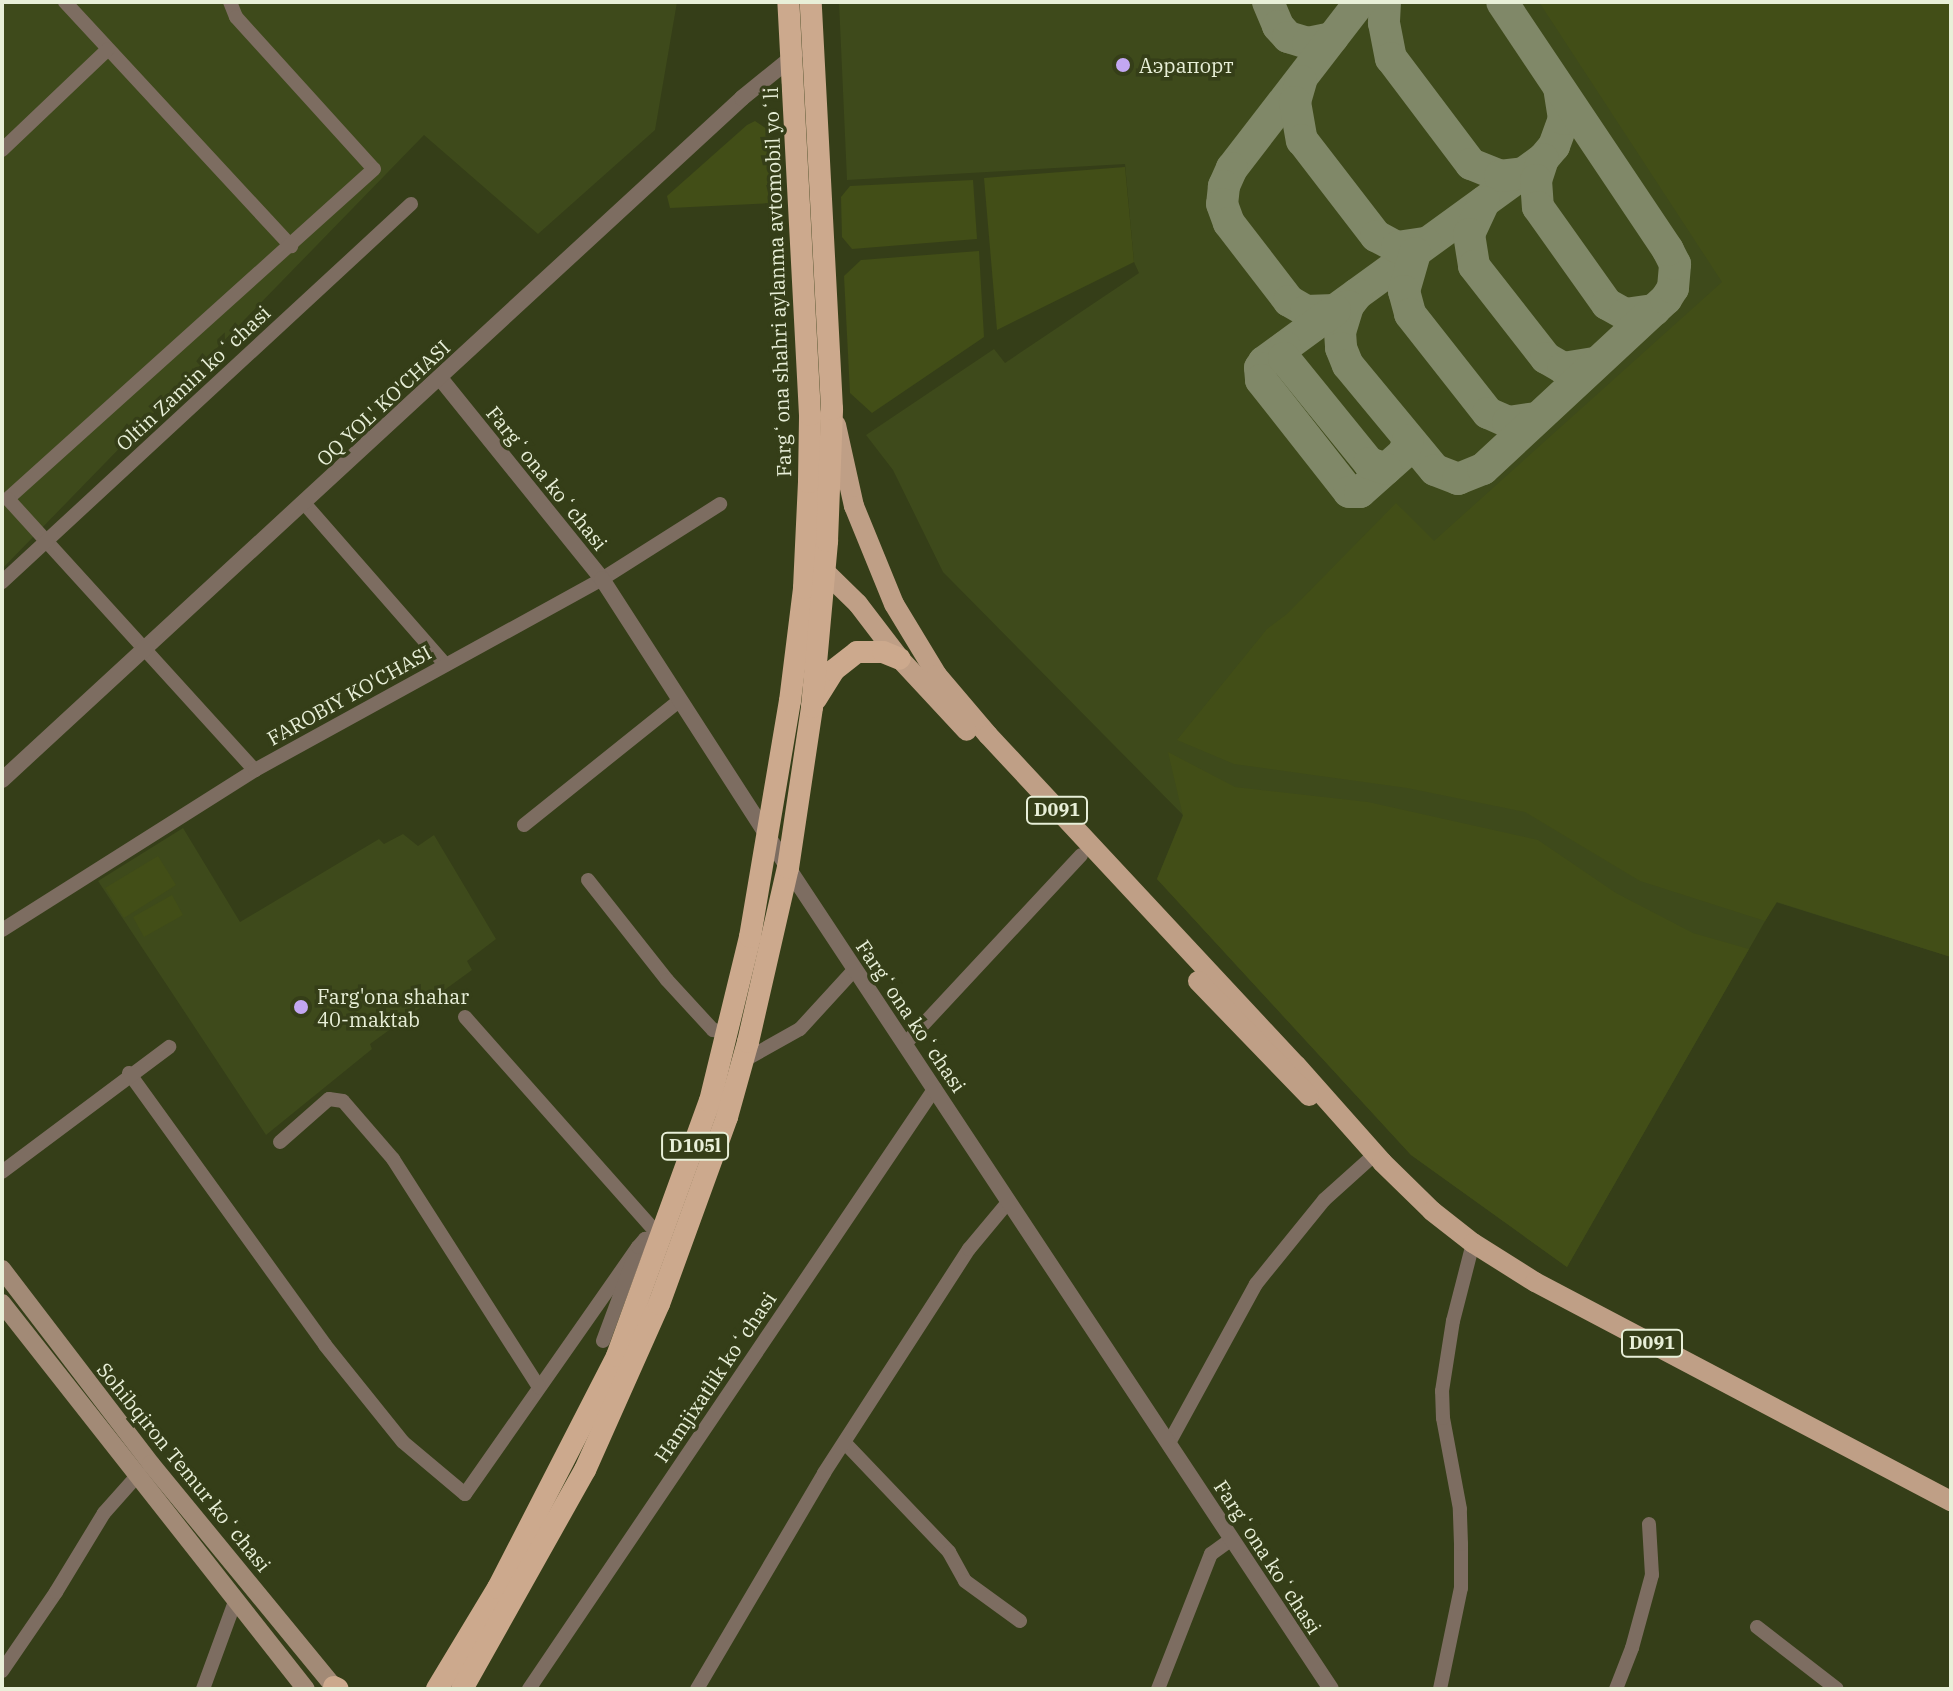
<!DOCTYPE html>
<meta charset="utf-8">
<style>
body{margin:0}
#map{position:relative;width:1953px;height:1691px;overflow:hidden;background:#353e18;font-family:"IBM Plex Serif",serif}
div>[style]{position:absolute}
.built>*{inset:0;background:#3e4a1b}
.green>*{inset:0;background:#424e17}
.taxiway>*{height:32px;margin:-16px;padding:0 16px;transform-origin:16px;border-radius:16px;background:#808868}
.minor>*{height:14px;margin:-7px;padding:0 7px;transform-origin:7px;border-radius:7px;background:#7d6d61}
.tertiary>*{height:16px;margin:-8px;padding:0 8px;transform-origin:8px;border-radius:8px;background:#7d6d61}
.secondary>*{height:18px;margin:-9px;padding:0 9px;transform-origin:9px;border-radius:9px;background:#a28a76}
.primary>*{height:20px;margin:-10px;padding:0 10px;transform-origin:10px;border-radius:10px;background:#bf9f86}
.trunk>*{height:22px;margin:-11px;padding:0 11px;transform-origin:11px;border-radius:11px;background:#cca98d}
.dots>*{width:22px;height:22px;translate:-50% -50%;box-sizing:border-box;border:4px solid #353e18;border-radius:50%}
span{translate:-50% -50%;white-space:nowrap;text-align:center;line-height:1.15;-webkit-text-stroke:7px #353e18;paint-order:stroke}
.shield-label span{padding:2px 6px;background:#353e18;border:2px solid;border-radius:6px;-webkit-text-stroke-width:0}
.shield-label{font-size:18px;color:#e8efd8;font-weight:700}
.poi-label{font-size:20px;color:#e8efd8}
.left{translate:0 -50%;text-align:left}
.street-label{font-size:20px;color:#e8efd8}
.frame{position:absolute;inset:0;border:4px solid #e8efd8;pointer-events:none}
</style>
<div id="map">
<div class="built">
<div style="clip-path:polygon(2px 2px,677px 2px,655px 130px,538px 234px,424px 135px,2px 569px)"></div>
<div style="clip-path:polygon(839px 2px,1951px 2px,1951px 957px,1776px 902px,1567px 1267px,1411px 1155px,1157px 879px,1183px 815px,943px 572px,893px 470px,866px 435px,994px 349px,1005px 363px,1139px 273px,1134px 262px,1125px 164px,847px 180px)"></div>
<div style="clip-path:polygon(183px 828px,240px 922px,379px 839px,384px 844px,403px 834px,418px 846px,434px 835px,496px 939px,467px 961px,472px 970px,370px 1044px,372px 1049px,266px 1135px,98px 881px)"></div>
</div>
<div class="green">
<div style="clip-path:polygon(1539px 2px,1951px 2px,1951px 957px,1777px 902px,1765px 921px,1640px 881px,1525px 812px,1407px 788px,1234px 764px,1177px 740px,1267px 629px,1287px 614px,1396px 503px,1434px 541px,1722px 282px)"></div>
<div style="clip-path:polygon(755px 121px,770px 131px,775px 203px,670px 208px,667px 196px,747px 125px)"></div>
<div style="clip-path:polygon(1125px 167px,1134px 262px,997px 330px,984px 178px)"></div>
<div style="clip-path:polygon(973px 180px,977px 239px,852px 249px,842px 237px,841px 197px,850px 186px)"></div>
<div style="clip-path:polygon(979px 251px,984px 337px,872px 413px,850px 393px,844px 276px,861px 260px)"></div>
<div style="clip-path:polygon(1168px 752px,1235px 787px,1368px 802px,1538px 840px,1616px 893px,1693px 933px,1749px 949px,1567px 1267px,1411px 1155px,1157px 879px,1183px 816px)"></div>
<div style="clip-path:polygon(158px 856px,176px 885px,124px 918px,105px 888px)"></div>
<div style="clip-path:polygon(172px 895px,183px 915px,144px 937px,133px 917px)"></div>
</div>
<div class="taxiway">
<div style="left:1268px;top:2px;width:26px;rotate:67deg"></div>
<div style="left:1278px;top:26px;width:15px;rotate:48deg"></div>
<div style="left:1288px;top:37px;width:21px;rotate:17deg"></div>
<div style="left:1308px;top:43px;width:25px;rotate:-12deg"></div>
<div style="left:1360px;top:2px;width:210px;rotate:127.6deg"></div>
<div style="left:1232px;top:168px;width:20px;rotate:114deg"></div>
<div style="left:1224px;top:186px;width:18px;rotate:96deg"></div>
<div style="left:1222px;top:204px;width:20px;rotate:70deg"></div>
<div style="left:1229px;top:223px;width:98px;rotate:52.4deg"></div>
<div style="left:1289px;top:301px;width:20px;rotate:30deg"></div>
<div style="left:1306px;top:311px;width:29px;rotate:-2deg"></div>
<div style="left:1335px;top:310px;width:257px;rotate:-36deg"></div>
<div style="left:1543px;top:159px;width:17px;rotate:-50deg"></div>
<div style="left:1554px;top:146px;width:29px;rotate:-70deg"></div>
<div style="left:1564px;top:119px;width:30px;rotate:-99deg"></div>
<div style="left:1385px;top:2px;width:21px;rotate:93deg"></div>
<div style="left:1384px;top:23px;width:36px;rotate:79deg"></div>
<div style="left:1391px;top:58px;width:133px;rotate:53deg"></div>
<div style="left:1471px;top:164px;width:31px;rotate:22deg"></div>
<div style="left:1500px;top:176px;width:24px;rotate:-7deg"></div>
<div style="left:1301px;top:81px;width:22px;rotate:106deg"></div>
<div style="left:1295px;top:102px;width:39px;rotate:80deg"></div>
<div style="left:1302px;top:140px;width:121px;rotate:52.4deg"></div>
<div style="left:1376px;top:236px;width:24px;rotate:28deg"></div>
<div style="left:1397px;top:247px;width:29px;rotate:-8deg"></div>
<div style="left:1543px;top:159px;width:22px;rotate:108deg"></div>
<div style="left:1536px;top:180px;width:27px;rotate:86deg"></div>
<div style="left:1538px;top:207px;width:119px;rotate:54.6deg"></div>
<div style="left:1607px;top:304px;width:21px;rotate:29deg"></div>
<div style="left:1625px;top:314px;width:30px;rotate:-8deg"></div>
<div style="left:1484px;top:202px;width:35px;rotate:115deg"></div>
<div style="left:1469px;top:234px;width:32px;rotate:81deg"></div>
<div style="left:1474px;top:266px;width:117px;rotate:52deg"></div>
<div style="left:1546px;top:358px;width:20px;rotate:30deg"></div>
<div style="left:1563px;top:368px;width:33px;rotate:-9deg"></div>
<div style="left:1415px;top:253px;width:40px;rotate:106deg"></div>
<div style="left:1404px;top:291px;width:24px;rotate:75deg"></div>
<div style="left:1410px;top:314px;width:126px;rotate:51.8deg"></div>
<div style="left:1488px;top:413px;width:22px;rotate:24deg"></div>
<div style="left:1508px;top:422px;width:28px;rotate:-8deg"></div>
<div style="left:1357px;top:294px;width:15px;rotate:127deg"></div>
<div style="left:1348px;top:306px;width:27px;rotate:107deg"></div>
<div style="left:1340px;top:332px;width:16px;rotate:86deg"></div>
<div style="left:1341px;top:348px;width:18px;rotate:68deg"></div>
<div style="left:1348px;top:365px;width:136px;rotate:50.4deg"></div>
<div style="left:1435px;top:470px;width:25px;rotate:21deg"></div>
<div style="left:1458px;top:479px;width:27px;rotate:-22deg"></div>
<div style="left:1483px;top:469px;width:250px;rotate:-42.9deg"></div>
<div style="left:1666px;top:299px;width:13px;rotate:-58deg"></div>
<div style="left:1673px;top:288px;width:24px;rotate:-85deg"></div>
<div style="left:1675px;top:264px;width:16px;rotate:-117deg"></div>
<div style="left:1668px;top:250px;width:298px;rotate:-123.8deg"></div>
<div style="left:1335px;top:310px;width:88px;rotate:143.8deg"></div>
<div style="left:1264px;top:362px;width:7px;rotate:124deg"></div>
<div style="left:1260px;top:368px;width:12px;rotate:85deg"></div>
<div style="left:1261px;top:380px;width:142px;rotate:51.8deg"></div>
<div style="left:1349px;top:492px;width:11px"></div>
<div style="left:1360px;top:492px;width:59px;rotate:-41.6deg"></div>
<div style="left:1404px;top:453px;width:13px;rotate:-72deg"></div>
<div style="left:1285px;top:347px;width:11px;rotate:95deg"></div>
<div style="left:1284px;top:358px;width:135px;rotate:51deg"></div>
<div style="left:1369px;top:463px;width:18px;rotate:19deg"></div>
</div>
<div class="minor">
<div style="left:65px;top:2px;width:333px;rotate:47.2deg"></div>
<div style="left:230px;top:2px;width:16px;rotate:68deg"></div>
<div style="left:236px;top:17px;width:205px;rotate:47.8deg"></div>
<div style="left:374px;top:169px;width:493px;rotate:138deg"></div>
<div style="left:8px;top:499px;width:367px;rotate:47.7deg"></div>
<div style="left:2px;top:150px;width:146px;rotate:-43.6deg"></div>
<div style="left:304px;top:503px;width:215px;rotate:48.8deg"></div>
<div style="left:2px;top:582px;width:557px;rotate:-42.74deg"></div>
<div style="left:524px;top:825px;width:200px;rotate:-38.7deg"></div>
<div style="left:588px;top:880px;width:127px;rotate:51.7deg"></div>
<div style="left:667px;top:980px;width:68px;rotate:47.4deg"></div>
<div style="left:713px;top:1030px;width:15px;rotate:8deg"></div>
<div style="left:2px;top:930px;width:299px;rotate:-32.3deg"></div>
<div style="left:255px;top:770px;width:396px;rotate:-28.8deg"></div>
<div style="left:602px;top:579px;width:140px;rotate:-32.4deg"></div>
<div style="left:465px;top:1017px;width:297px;rotate:48.4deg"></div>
<div style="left:905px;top:1044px;width:258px;rotate:-47deg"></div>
<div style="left:743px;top:1061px;width:65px;rotate:-29.3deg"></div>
<div style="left:800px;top:1029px;width:81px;rotate:-47.5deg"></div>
<div style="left:129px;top:1073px;width:335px;rotate:54.2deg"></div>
<div style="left:325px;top:1345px;width:124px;rotate:51.2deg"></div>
<div style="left:403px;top:1442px;width:81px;rotate:40deg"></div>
<div style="left:465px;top:1494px;width:302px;rotate:-55deg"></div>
<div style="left:280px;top:1142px;width:65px;rotate:-41.3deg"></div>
<div style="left:329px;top:1099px;width:14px;rotate:8deg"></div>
<div style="left:343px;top:1101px;width:77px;rotate:49.2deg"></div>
<div style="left:393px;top:1159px;width:271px;rotate:57.4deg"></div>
<div style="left:2px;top:1172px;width:209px;rotate:-36.8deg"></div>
<div style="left:603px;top:1341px;width:100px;rotate:-69.6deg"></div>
<div style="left:638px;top:1247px;width:11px;rotate:-49deg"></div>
<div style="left:645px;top:1239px;width:17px"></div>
<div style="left:845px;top:1443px;width:151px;rotate:46.3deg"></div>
<div style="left:949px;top:1552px;width:33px;rotate:61deg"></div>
<div style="left:965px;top:1581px;width:68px;rotate:36deg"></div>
<div style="left:1169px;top:1443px;width:181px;rotate:-61.3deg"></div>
<div style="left:1256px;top:1284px;width:108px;rotate:-51deg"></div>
<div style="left:1324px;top:1200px;width:69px;rotate:-42deg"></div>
<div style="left:1757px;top:1627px;width:101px;rotate:37.8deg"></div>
<div style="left:2px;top:1671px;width:96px;rotate:-55.6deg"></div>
<div style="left:56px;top:1592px;width:92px;rotate:-58.7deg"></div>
<div style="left:104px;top:1513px;width:50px;rotate:-48.3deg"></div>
<div style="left:203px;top:1689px;width:96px;rotate:-69.9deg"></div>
<div style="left:529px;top:1689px;width:725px;rotate:-55.96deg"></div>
<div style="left:697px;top:1689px;width:251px;rotate:-59.5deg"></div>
<div style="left:824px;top:1473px;width:267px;rotate:-57.1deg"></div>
<div style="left:969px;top:1249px;width:62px;rotate:-50.2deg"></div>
<div style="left:1158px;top:1689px;width:145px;rotate:-68.6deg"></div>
<div style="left:1211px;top:1554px;width:26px;rotate:-36deg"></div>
<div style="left:1440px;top:1689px;width:103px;rotate:-78.3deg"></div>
<div style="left:1461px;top:1588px;width:44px;rotate:-90deg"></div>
<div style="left:1461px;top:1544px;width:35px;rotate:-92deg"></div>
<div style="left:1460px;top:1509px;width:93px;rotate:-100.6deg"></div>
<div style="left:1443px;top:1418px;width:27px;rotate:-92deg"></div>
<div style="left:1442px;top:1391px;width:71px;rotate:-81.1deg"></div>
<div style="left:1453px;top:1321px;width:81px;rotate:-75.6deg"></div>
<div style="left:1616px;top:1689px;width:44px;rotate:-68.7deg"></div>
<div style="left:1632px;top:1648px;width:76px;rotate:-74.7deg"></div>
<div style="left:1652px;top:1575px;width:51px;rotate:-93.4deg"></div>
</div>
<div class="tertiary">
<div style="left:440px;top:378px;width:258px;rotate:51.1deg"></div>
<div style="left:602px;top:579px;width:344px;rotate:57.2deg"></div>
<div style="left:788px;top:868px;width:984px;rotate:56.52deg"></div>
<div style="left:2px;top:780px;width:1006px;rotate:-42.66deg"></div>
<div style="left:742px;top:98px;width:68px;rotate:-39.1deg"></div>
</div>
<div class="secondary">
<div style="left:2px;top:1269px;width:245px;rotate:52.6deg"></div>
<div style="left:151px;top:1464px;width:291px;rotate:50.6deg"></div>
<div style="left:2px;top:1303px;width:491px;rotate:51.8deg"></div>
</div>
<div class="primary">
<div style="left:836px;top:425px;width:83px;rotate:77.5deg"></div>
<div style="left:854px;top:506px;width:106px;rotate:67.8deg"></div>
<div style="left:894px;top:604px;width:83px;rotate:58.8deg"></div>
<div style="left:937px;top:675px;width:79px;rotate:49.6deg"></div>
<div style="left:988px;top:735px;width:451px;rotate:47deg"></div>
<div style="left:1296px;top:1065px;width:130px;rotate:48.4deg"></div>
<div style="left:1382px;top:1162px;width:70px;rotate:44.4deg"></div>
<div style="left:1432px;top:1211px;width:52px;rotate:38deg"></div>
<div style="left:1473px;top:1243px;width:73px;rotate:32.2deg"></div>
<div style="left:1535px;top:1282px;width:470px;rotate:27.8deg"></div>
<div style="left:815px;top:562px;width:60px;rotate:44.3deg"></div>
<div style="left:858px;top:604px;width:69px;rotate:52.6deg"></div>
<div style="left:900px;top:659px;width:98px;rotate:47.1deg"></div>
<div style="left:1198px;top:981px;width:160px;rotate:46deg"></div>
</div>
<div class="trunk">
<div style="left:816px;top:699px;width:34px;rotate:-58deg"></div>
<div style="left:834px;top:670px;width:29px;rotate:-38deg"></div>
<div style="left:857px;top:652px;width:26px"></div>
<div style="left:883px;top:652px;width:18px;rotate:22deg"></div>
<div style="left:334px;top:1687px;width:4px;rotate:27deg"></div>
<div style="left:437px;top:1689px;width:118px;rotate:-58.9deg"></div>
<div style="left:498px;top:1588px;width:261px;rotate:-62.8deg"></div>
<div style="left:617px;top:1356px;width:271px;rotate:-70deg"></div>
<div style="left:710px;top:1101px;width:169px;rotate:-76.3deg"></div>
<div style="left:750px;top:937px;width:239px;rotate:-80.4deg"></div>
<div style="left:790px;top:701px;width:114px;rotate:-82.9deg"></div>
<div style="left:804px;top:588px;width:106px;rotate:-87.3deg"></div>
<div style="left:809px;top:482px;width:67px;rotate:-89.1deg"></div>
<div style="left:810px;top:415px;width:414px;rotate:-93deg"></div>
<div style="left:462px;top:1689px;width:251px;rotate:-60.7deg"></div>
<div style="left:585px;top:1470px;width:182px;rotate:-66deg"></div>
<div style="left:659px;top:1304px;width:199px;rotate:-70deg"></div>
<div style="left:727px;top:1117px;width:78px;rotate:-74.4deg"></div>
<div style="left:748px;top:1042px;width:179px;rotate:-77.1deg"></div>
<div style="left:788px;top:868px;width:163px;rotate:-81.5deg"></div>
<div style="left:812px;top:707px;width:167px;rotate:-84.8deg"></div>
<div style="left:827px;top:541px;width:132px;rotate:-87.8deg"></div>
<div style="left:832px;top:409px;width:408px;rotate:-93deg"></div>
</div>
<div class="dots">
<div style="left:1123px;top:65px;background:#c3a7f2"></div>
<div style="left:301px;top:1007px;background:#c3a7f2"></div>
</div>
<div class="shield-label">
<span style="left:1057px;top:810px">D091</span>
<span style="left:695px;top:1146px">D105l</span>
<span style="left:1652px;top:1343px">D091</span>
</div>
<div class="poi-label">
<span class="left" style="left:1139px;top:65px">Аэрапорт</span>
<span class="left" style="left:317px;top:1008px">Farg'ona shahar<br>40-maktab</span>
</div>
<div class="street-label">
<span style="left:777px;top:282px;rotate:-92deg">Fargʻona shahri aylanma avtomobil yoʻli</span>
<span style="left:193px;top:378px;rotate:-43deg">Oltin Zamin koʻchasi</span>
<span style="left:383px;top:403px;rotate:-43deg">OQ YOL' KO'CHASI</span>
<span style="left:547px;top:478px;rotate:51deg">Fargʻona koʻchasi</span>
<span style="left:349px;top:695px;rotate:-29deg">FAROBIY KO'CHASI</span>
<span style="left:911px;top:1016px;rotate:56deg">Fargʻona koʻchasi</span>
<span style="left:715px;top:1377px;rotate:-56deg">Hamjixatlik koʻchasi</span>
<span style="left:184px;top:1467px;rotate:51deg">Sohibqiron Temur koʻchasi</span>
<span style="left:1268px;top:1557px;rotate:57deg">Fargʻona koʻchasi</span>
</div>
<div class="frame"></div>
</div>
